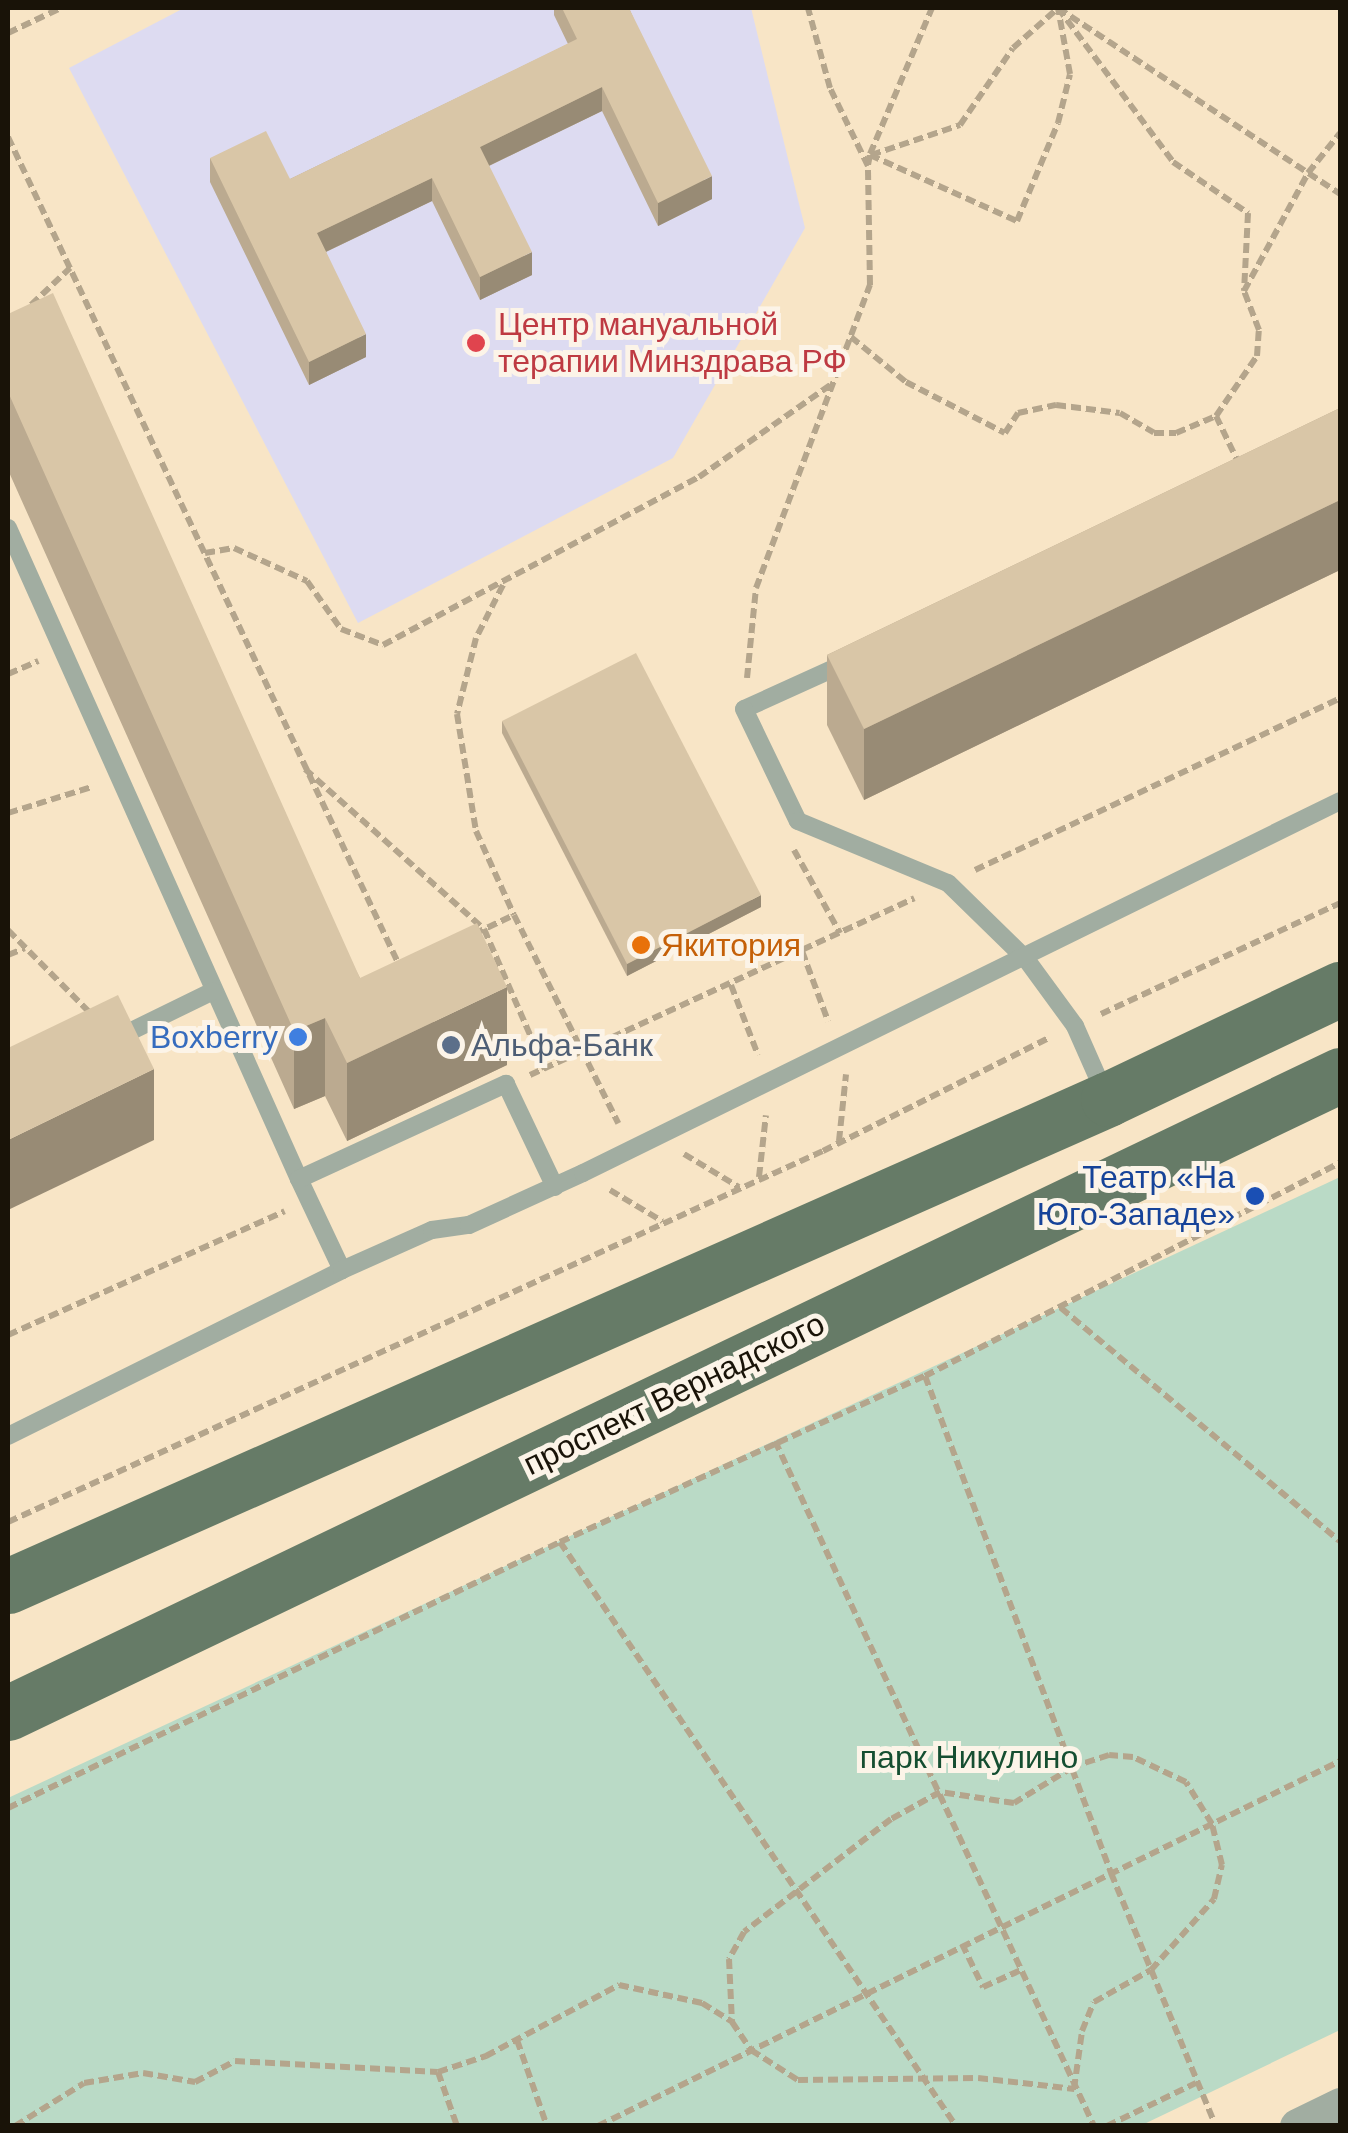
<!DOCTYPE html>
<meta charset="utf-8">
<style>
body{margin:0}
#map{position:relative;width:1348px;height:2133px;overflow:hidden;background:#f8e5c6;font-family:Arial,sans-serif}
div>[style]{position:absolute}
.medical>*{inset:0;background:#dddbf1}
.green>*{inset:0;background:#badac6}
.path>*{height:6px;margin-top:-3px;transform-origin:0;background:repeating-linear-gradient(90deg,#b4a58c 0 10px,transparent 0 15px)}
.service>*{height:18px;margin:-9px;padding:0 9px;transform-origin:9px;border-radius:9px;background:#a1ada1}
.minor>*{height:35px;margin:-17.5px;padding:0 17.5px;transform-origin:17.5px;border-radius:17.5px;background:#a1ada1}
.primary>*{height:55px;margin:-27.5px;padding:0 27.5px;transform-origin:27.5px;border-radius:27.5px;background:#667b67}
.wall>*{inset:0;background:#bbaa90}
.shaded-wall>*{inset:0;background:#988b75}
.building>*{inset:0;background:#d9c6a7}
.dots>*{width:28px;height:28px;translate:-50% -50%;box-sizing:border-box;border:5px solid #fcf4e8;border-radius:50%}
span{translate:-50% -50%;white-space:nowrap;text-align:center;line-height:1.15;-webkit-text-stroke:10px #fcf4e8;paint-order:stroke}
.health-label{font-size:32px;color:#be3a42}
.left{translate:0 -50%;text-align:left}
.food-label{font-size:32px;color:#c56008}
.shop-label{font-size:32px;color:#366cbe}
.right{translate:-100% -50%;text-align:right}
.service-label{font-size:32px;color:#4e5e75}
.transit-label{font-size:32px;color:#164399}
.street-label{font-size:32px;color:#191308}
.park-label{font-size:32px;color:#154e31}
.frame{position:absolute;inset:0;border:10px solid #191308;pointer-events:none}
</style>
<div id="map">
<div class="medical">
<div style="clip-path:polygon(184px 8px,751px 8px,805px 228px,673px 458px,358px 623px,69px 68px)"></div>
</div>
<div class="green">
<div style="clip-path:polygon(1340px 1177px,1340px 2030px,1142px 2125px,8px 2125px,8px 1798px)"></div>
</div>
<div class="path">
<div style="left:8px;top:33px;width:59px;rotate:-25.3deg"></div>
<div style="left:8px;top:137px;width:918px;rotate:64.72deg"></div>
<div style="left:870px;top:154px;width:159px;rotate:-67deg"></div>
<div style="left:871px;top:155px;width:94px;rotate:-18.6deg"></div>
<div style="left:960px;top:125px;width:93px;rotate:-55.5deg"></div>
<div style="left:1013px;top:48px;width:60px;rotate:-41.6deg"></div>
<div style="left:1058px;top:8px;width:192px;rotate:53.2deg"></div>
<div style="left:1173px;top:162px;width:91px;rotate:34.2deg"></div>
<div style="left:1248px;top:213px;width:78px;rotate:92.9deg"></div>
<div style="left:868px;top:165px;width:10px;rotate:-79deg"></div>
<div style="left:870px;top:155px;width:161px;rotate:24.2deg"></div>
<div style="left:1017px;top:221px;width:106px;rotate:-67.3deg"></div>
<div style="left:1058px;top:123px;width:50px;rotate:-76.2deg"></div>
<div style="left:1070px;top:74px;width:67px;rotate:-100.3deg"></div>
<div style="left:1058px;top:8px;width:338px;rotate:33.4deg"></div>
<div style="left:31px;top:305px;width:54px;rotate:-43.5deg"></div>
<div style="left:851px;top:337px;width:71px;rotate:39.3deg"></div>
<div style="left:906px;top:382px;width:111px;rotate:27.3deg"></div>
<div style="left:1005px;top:433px;width:24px;rotate:-57deg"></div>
<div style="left:1018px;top:413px;width:39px;rotate:-12deg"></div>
<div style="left:1056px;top:405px;width:64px;rotate:7.1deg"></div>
<div style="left:1120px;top:413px;width:39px;rotate:30deg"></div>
<div style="left:1154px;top:433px;width:22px"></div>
<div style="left:1176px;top:433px;width:43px;rotate:-23deg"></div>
<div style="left:1216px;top:416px;width:53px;rotate:64.4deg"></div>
<div style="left:1216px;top:416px;width:73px;rotate:-55.7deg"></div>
<div style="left:1257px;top:356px;width:26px;rotate:-86deg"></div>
<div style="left:1259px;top:330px;width:42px;rotate:-111deg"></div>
<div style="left:1244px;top:291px;width:134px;rotate:-61.5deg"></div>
<div style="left:1308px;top:173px;width:51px;rotate:-51.3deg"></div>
<div style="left:205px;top:553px;width:29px;rotate:-10deg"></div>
<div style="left:234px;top:548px;width:80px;rotate:24.3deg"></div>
<div style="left:307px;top:581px;width:59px;rotate:54.7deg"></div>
<div style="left:341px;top:629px;width:45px;rotate:20.9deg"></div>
<div style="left:383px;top:645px;width:358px;rotate:-28deg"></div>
<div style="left:699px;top:477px;width:162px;rotate:-35deg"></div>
<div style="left:503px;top:585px;width:59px;rotate:117deg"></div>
<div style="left:476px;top:638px;width:78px;rotate:104deg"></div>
<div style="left:457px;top:714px;width:119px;rotate:80.8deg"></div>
<div style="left:476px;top:831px;width:92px;rotate:65.7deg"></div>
<div style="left:8px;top:674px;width:33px;rotate:-23deg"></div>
<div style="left:747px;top:678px;width:90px;rotate:-84.3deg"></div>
<div style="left:756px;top:588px;width:324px;rotate:-69.4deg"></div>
<div style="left:870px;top:285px;width:119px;rotate:-91deg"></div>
<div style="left:868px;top:166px;width:87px;rotate:-116deg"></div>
<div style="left:830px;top:88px;width:83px;rotate:-105.4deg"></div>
<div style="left:305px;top:769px;width:240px;rotate:41.8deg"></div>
<div style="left:484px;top:929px;width:153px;rotate:66.5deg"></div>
<div style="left:8px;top:813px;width:88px;rotate:-17.2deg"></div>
<div style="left:794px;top:850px;width:95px;rotate:61deg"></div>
<div style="left:975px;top:870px;width:403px;rotate:-25.2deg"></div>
<div style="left:8px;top:930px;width:118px;rotate:45.3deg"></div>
<div style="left:474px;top:934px;width:44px;rotate:-25.4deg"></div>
<div style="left:514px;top:915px;width:233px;rotate:63.4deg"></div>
<div style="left:802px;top:951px;width:75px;rotate:69.6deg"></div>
<div style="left:8px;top:955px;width:18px;rotate:-22deg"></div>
<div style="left:731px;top:985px;width:75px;rotate:68.9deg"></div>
<div style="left:1101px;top:1014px;width:264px;rotate:-24.9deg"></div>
<div style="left:530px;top:1075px;width:423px;rotate:-24.7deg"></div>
<div style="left:839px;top:1141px;width:67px;rotate:-84deg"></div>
<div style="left:684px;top:1154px;width:64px;rotate:31deg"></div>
<div style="left:759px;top:1177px;width:62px;rotate:-83.6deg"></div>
<div style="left:610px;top:1190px;width:61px;rotate:30.8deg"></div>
<div style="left:1061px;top:1308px;width:363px;rotate:39.9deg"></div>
<div style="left:8px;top:1335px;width:303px;rotate:-24.1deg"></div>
<div style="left:925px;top:1376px;width:531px;rotate:69.48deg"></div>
<div style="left:1111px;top:1873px;width:269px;rotate:67.5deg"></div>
<div style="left:775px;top:1441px;width:756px;rotate:65.03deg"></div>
<div style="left:8px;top:1522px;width:895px;rotate:-24.48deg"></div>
<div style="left:823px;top:1151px;width:253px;rotate:-26.6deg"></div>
<div style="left:560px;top:1542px;width:706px;rotate:55.86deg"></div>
<div style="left:8px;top:1808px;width:613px;rotate:-25.73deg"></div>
<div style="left:560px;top:1542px;width:401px;rotate:-24.5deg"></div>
<div style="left:925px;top:1376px;width:466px;rotate:-27.2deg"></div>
<div style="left:962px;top:1944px;width:48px;rotate:64deg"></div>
<div style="left:983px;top:1987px;width:42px;rotate:-24.1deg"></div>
<div style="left:517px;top:2040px;width:91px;rotate:70.8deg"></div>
<div style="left:438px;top:2072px;width:57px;rotate:70.6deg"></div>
<div style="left:15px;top:2126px;width:81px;rotate:-31.9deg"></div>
<div style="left:84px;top:2083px;width:60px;rotate:-9.6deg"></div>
<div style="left:143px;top:2073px;width:53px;rotate:9.8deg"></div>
<div style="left:195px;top:2082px;width:45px;rotate:-27.7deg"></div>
<div style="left:235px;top:2061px;width:203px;rotate:3.1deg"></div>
<div style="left:438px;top:2072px;width:51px;rotate:-18.4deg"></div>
<div style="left:486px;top:2056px;width:151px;rotate:-28.1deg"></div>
<div style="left:619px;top:1985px;width:85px;rotate:12.2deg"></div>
<div style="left:702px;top:2003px;width:36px;rotate:32deg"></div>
<div style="left:732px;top:2022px;width:34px;rotate:56deg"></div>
<div style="left:751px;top:2050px;width:56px;rotate:32.6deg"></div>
<div style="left:798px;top:2080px;width:180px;rotate:-0.6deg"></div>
<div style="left:978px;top:2078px;width:97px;rotate:6.5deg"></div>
<div style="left:1074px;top:2089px;width:59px;rotate:-82.1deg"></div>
<div style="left:1082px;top:2031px;width:31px;rotate:-68deg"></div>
<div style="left:1094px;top:2002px;width:65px;rotate:-29.3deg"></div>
<div style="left:1151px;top:1970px;width:95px;rotate:-48.4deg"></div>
<div style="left:1214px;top:1899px;width:35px;rotate:-77deg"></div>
<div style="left:1222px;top:1865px;width:42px;rotate:-103.7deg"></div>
<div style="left:1212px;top:1824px;width:49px;rotate:-121.8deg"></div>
<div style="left:1186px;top:1782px;width:59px;rotate:-154.7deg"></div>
<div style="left:1133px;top:1757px;width:24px;rotate:-175deg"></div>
<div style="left:1109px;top:1755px;width:38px;rotate:162deg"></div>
<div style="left:1073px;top:1767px;width:69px;rotate:148.6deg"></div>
<div style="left:1014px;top:1803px;width:75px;rotate:-171.5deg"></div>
<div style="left:940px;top:1792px;width:56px;rotate:151.1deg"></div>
<div style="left:891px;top:1819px;width:185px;rotate:142.5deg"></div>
<div style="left:744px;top:1932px;width:31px;rotate:119deg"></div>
<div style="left:729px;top:1959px;width:63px;rotate:87.3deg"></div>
<div style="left:598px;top:2126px;width:827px;rotate:-26.19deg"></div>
<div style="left:1107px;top:2126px;width:99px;rotate:-25.8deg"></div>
</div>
<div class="service">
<div style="left:8px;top:528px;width:713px;rotate:65.92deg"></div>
<div style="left:850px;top:661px;width:116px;rotate:155.6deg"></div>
<div style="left:744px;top:709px;width:124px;rotate:64.3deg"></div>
<div style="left:798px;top:821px;width:162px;rotate:22.5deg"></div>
<div style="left:948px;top:883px;width:109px;rotate:44.3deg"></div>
<div style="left:1026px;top:959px;width:83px;rotate:53.8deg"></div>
<div style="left:1075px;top:1026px;width:74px;rotate:66.2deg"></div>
<div style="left:115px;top:1039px;width:109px;rotate:-26.1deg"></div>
<div style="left:342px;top:1270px;width:101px;rotate:-115.3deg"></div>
<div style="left:299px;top:1179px;width:228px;rotate:-24.7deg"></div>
<div style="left:506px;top:1084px;width:114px;rotate:64.6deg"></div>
<div style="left:8px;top:1436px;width:373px;rotate:-26.4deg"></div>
<div style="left:342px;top:1270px;width:98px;rotate:-24deg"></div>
<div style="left:432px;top:1230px;width:37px;rotate:-8deg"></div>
<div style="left:469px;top:1225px;width:125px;rotate:-24.5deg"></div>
<div style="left:583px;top:1173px;width:843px;rotate:-26.17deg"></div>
</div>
<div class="minor">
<div style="left:1297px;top:2126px;width:48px;rotate:-26deg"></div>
</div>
<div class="primary">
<div style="left:8px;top:1586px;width:1203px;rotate:-23.88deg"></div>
<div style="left:1108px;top:1099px;width:257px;rotate:-25.4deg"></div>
<div style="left:8px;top:1713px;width:1477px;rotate:-25.59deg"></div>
</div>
<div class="wall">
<div style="clip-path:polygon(554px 8px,629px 8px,712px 199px,658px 226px,602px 111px,489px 166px,532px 275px,480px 300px,432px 201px,326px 252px,366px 357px,309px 385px,210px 182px,210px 158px,290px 179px,568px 44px,554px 15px)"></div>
<div style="clip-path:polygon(8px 314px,360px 978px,507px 1065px,347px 1141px,325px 1096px,294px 1109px,8px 470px)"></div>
<div style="clip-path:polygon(1340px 408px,1340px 570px,864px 800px,827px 725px,827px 655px)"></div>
<div style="clip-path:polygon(502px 721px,761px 907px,627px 976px,502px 733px)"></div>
</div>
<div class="shaded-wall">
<div style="clip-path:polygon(602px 87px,602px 111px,480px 170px,480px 147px)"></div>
<div style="clip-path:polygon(712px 176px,712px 199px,658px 226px,658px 203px)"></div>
<div style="clip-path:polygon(432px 178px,432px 201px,317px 256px,317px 233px)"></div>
<div style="clip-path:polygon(532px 252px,532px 275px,480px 300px,480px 277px)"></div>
<div style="clip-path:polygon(366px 334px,366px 357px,309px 385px,309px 362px)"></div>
<div style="clip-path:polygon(1340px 500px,1340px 570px,864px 800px,864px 729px)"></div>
<div style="clip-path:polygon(761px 895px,761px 907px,627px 976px,627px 964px)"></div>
<div style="clip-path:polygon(507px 987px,507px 1065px,347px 1141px,347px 1063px)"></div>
<div style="clip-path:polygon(325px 1018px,325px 1096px,294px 1109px,294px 1031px)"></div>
<div style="clip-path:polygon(154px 1069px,154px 1140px,8px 1210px,8px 1140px)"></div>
</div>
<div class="building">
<div style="clip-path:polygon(562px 8px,629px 8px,712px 176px,658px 203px,602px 87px,480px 147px,532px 252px,480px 277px,432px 178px,317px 233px,366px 334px,309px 362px,210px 158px,266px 131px,290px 179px,577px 39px)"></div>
<div style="clip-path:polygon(53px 293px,360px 978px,477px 923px,507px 987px,347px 1063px,325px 1018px,294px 1031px,8px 392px,8px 314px)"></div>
<div style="clip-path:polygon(1340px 408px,1340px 500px,864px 729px,827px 655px)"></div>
<div style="clip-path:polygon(636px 653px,761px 895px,627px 964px,502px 721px)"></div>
<div style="clip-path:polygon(118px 995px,154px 1069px,8px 1140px,8px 1048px)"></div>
</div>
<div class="dots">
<div style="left:476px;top:343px;background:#e0444e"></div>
<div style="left:641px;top:945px;background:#e8710a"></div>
<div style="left:298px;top:1037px;background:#3f7fe0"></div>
<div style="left:451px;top:1045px;background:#5c6f8a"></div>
<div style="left:1255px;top:1196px;background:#1a4fb4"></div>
</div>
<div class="health-label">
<span class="left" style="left:498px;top:343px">Центр мануальной<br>терапии Минздрава РФ</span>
</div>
<div class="food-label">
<span class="left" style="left:661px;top:945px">Якитория</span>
</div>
<div class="shop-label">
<span class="right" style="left:278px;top:1037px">Boxberry</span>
</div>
<div class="service-label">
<span class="left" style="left:471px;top:1045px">Альфа-Банк</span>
</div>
<div class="transit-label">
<span class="right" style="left:1235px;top:1196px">Театр «На<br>Юго-Западе»</span>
</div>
<div class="street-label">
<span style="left:674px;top:1394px;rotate:-26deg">проспект Вернадского</span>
</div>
<div class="park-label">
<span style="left:969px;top:1757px">парк Никулино</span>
</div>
<div class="frame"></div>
</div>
